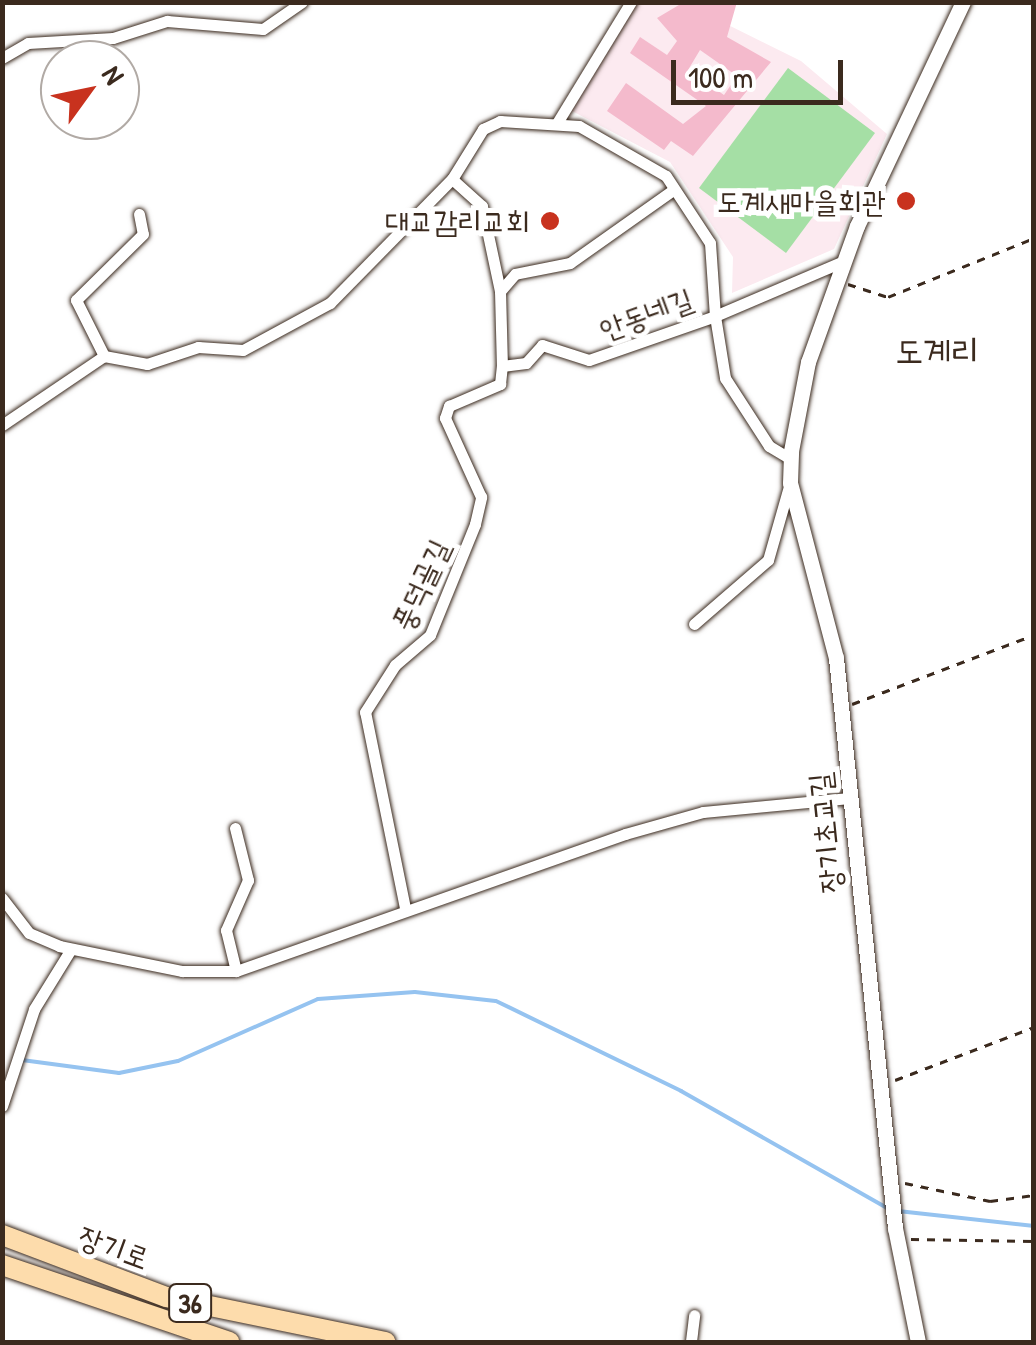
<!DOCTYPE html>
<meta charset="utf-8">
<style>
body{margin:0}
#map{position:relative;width:1036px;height:1345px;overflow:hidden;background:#fff;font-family:"Patrick Hand","Poor Story",sans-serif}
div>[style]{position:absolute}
.built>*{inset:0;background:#fceaf0}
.green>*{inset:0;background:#a5dfa5}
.stream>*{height:4px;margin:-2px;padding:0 2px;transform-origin:2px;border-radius:2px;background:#95c3f0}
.building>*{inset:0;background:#f4bacc}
.path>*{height:2.5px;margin-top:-1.25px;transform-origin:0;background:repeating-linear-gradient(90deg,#3b2a1e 0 8px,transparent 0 16px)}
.roads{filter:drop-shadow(0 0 2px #3b2a1e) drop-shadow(0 0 2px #3b2a1e)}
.street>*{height:11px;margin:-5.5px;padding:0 5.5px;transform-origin:5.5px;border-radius:5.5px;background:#fff}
.secondary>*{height:15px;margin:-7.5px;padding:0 7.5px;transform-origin:7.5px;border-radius:7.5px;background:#fff}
.highway>*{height:20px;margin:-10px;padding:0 10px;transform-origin:10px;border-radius:10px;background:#fddcac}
.dots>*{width:28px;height:28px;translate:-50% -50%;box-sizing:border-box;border:5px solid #fff;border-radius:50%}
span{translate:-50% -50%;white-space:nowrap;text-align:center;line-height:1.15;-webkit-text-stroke:10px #fff;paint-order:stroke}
.shield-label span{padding:2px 8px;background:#fff;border:2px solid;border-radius:8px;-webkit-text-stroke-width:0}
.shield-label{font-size:28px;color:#3b2a1e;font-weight:700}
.poi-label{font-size:30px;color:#3b2a1e}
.right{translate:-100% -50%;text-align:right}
.street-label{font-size:30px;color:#3b2a1e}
.quarter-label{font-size:35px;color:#3b2a1e}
.frame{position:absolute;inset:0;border:5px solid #3b2a1e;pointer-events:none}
.north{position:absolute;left:40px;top:40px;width:100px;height:100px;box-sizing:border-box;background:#fff;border:2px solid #b1aaa5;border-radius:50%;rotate:57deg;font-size:28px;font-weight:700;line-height:40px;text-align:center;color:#3b2a1e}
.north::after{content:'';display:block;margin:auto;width:35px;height:45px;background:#c8321e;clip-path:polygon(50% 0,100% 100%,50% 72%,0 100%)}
.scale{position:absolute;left:671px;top:60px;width:172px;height:45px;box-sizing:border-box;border:5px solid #3b2a1e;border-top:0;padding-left:12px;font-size:30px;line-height:35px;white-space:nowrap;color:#3b2a1e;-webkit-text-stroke:8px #fff;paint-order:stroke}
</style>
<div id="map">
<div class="built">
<div style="clip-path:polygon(637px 3px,684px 3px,801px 61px,887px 134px,834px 249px,732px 293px,733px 257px,670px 162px,570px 110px)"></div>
</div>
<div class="green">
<div style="clip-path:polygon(788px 68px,875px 133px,786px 253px,699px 188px)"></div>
</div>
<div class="stream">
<div style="left:22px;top:1060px;width:98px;rotate:7.6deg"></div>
<div style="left:119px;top:1073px;width:60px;rotate:-11.5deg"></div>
<div style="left:178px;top:1061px;width:153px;rotate:-23.9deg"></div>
<div style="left:318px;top:999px;width:97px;rotate:-4.1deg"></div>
<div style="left:415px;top:992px;width:81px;rotate:6.3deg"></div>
<div style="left:496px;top:1001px;width:206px;rotate:25.9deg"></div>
<div style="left:681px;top:1091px;width:239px;rotate:29.6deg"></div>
<div style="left:898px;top:1211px;width:137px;rotate:6.3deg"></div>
</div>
<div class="building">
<div style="clip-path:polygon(evenodd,684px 2px,737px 2px,727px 37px,771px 62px,693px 156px,671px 141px,664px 150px,607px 111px,626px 83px,683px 124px,706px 106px,630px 53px,640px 37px,667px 55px,677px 41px,657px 18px,684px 2px,700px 50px,737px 76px,724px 95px,688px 70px,700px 50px)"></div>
</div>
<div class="path">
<div style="left:848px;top:284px;width:42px;rotate:18deg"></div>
<div style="left:888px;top:297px;width:157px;rotate:-22deg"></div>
<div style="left:852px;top:704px;width:195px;rotate:-20.8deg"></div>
<div style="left:895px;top:1080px;width:149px;rotate:-20.9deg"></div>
<div style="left:905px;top:1183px;width:87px;rotate:12deg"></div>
<div style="left:990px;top:1201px;width:44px;rotate:-7.8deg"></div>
<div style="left:911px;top:1239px;width:123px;rotate:0.9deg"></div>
</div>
<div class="roads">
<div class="street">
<div style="left:2px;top:58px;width:30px;rotate:-30deg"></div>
<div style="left:28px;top:43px;width:85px;rotate:-3.4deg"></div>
<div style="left:113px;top:38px;width:57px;rotate:-17.5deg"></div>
<div style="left:167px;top:21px;width:96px;rotate:4.8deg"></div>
<div style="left:263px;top:29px;width:47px;rotate:-34.7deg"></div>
<div style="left:557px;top:123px;width:142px;rotate:-58.6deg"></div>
<div style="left:673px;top:190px;width:126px;rotate:144.7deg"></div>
<div style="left:570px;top:263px;width:56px;rotate:168.7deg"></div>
<div style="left:515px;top:274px;width:23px;rotate:131deg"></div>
<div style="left:500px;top:291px;width:87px;rotate:-102deg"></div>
<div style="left:482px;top:206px;width:40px;rotate:-138deg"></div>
<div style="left:452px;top:179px;width:59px;rotate:-58.2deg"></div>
<div style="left:483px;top:129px;width:19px;rotate:-25deg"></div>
<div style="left:500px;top:121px;width:79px;rotate:3.6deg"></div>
<div style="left:579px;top:126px;width:100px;rotate:29.9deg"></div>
<div style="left:666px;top:176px;width:80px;rotate:56.7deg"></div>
<div style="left:710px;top:243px;width:73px;rotate:86.1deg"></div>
<div style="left:715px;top:316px;width:140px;rotate:-23.1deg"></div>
<div style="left:139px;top:214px;width:20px;rotate:79deg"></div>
<div style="left:143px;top:234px;width:94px;rotate:135.4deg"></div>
<div style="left:76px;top:300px;width:63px;rotate:63.4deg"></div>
<div style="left:104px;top:356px;width:44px;rotate:10.5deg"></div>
<div style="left:147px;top:364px;width:54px;rotate:-18.4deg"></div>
<div style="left:198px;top:347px;width:45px;rotate:3.8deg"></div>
<div style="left:243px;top:350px;width:99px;rotate:-28.4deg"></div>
<div style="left:330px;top:303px;width:174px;rotate:-45.5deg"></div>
<div style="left:500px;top:291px;width:75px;rotate:88.5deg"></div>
<div style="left:502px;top:366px;width:24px;rotate:-7deg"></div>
<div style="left:526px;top:363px;width:24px;rotate:-48deg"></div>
<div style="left:542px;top:345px;width:49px;rotate:17.7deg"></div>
<div style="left:589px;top:360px;width:133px;rotate:-19.2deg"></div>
<div style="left:715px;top:316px;width:63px;rotate:80.8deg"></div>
<div style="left:725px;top:378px;width:81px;rotate:57.1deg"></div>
<div style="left:769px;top:446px;width:26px;rotate:31deg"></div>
<div style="left:2px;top:425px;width:123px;rotate:-34.1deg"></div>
<div style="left:694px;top:624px;width:98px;rotate:-40.9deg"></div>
<div style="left:768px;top:560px;width:80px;rotate:-74.1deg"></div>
<div style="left:235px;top:828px;width:54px;rotate:76deg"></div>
<div style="left:248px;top:880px;width:55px;rotate:113.7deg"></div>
<div style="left:226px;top:930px;width:42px;rotate:76.3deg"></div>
<div style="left:2px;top:898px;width:44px;rotate:52.4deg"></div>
<div style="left:29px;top:933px;width:33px;rotate:23deg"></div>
<div style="left:59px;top:946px;width:126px;rotate:11.5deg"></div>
<div style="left:182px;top:971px;width:54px"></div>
<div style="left:236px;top:971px;width:412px;rotate:-19.4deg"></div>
<div style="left:625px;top:834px;width:81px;rotate:-15.8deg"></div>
<div style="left:703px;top:812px;width:147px;rotate:-5.5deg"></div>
<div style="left:405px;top:908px;width:200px;rotate:-101.5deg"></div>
<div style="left:365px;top:712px;width:56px;rotate:-57.4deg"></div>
<div style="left:395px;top:665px;width:46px;rotate:-40.6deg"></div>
<div style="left:430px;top:635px;width:120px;rotate:-67.9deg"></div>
<div style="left:475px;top:524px;width:28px;rotate:-77deg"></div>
<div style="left:481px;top:497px;width:87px;rotate:-114.5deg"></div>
<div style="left:445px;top:418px;width:13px;rotate:-72deg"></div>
<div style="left:449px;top:406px;width:56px;rotate:-23.3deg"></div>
<div style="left:500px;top:384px;width:18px;rotate:-84deg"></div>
<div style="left:2px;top:1106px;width:102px;rotate:-71.7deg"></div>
<div style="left:34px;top:1009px;width:70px;rotate:-58.3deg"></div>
<div style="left:691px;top:1341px;width:26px;rotate:-83deg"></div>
</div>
<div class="secondary">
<div style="left:918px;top:1342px;width:116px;rotate:-101.4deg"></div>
<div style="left:895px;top:1228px;width:573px;rotate:-95.91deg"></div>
<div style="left:836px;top:658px;width:181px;rotate:-104.7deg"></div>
<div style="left:790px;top:483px;width:32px;rotate:-88deg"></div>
<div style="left:791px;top:451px;width:91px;rotate:-79.2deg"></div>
<div style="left:808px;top:362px;width:145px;rotate:-70.2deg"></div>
<div style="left:857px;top:226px;width:248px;rotate:-64.7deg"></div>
</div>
<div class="highway">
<div style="left:2px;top:1235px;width:175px;rotate:20.7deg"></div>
<div style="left:166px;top:1297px;width:224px;rotate:11.6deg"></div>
<div style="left:2px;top:1265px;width:240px;rotate:18.7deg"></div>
</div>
</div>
<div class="dots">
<div style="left:906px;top:201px;background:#c8321e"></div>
<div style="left:550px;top:221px;background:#c8321e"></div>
</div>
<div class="shield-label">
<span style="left:190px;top:1303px">36</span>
</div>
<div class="poi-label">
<span class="right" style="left:886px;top:201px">도계새마을회관</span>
<span class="right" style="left:530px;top:221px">대교감리교회</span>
</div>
<div class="street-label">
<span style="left:646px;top:314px;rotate:-20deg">안동네길</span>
<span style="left:420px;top:585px;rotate:-65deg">풍덕골길</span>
<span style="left:825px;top:833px;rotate:-96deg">장기초교길</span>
<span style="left:114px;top:1247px;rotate:20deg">장기로</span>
</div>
<div class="quarter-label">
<span style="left:937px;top:351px">도계리</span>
</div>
<div class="frame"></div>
<div class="north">N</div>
<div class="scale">100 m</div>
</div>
